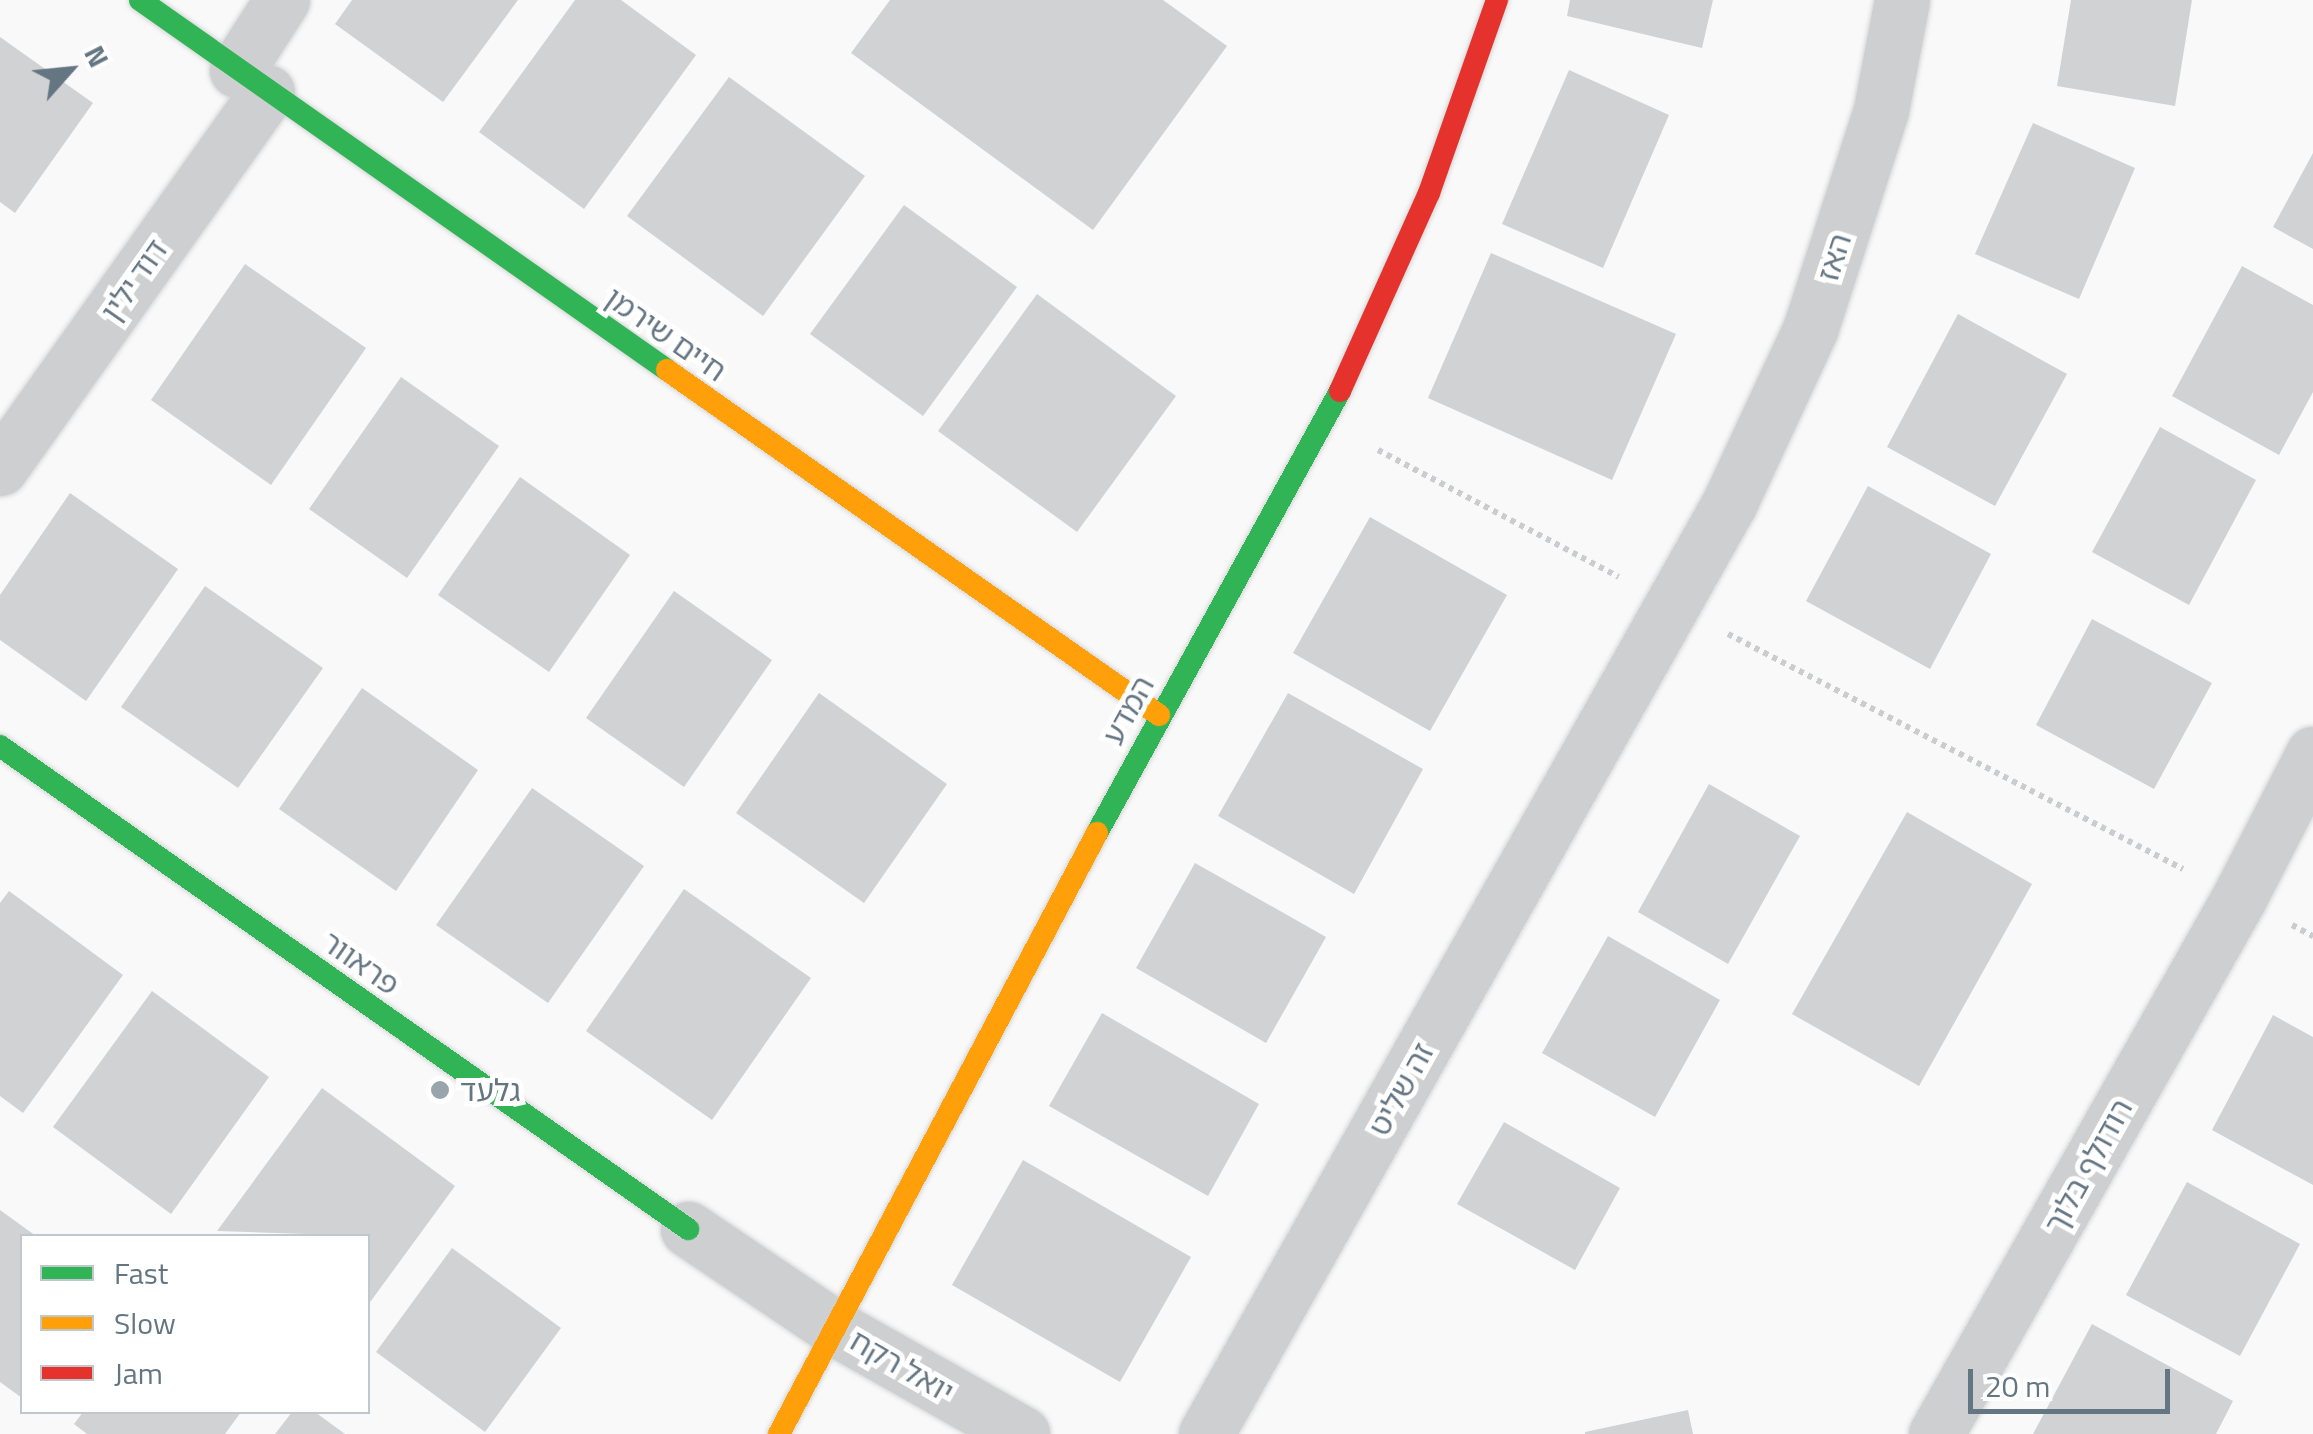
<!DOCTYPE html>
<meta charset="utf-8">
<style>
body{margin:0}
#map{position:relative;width:2313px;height:1434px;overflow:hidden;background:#f9f9f9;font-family:"Titillium Web","Noto Sans Hebrew",sans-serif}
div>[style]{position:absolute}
.building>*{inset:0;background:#d0d2d3}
.path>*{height:6px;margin-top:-3px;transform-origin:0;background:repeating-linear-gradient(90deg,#cbcccd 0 5px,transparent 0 10px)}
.roads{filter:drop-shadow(0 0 2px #d5d6d7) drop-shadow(0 0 2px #d5d6d7)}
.street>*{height:55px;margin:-27.5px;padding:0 27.5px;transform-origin:27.5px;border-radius:27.5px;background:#cecfd0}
.fast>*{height:22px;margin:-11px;padding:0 11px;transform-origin:11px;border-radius:11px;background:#30b455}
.slow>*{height:22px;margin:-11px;padding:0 11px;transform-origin:11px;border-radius:11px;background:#ff9f0a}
.jam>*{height:22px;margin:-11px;padding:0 11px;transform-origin:11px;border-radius:11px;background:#e5322d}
.dots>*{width:28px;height:28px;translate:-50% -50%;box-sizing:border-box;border:5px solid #fff;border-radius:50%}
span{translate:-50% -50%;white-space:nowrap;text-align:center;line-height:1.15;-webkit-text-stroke:10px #fff;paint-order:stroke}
.street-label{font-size:30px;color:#657683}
.poi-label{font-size:30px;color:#657683}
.left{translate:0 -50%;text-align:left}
.legend{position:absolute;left:20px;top:1234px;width:350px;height:180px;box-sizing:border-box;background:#fff;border:2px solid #c1c8cd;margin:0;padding:12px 18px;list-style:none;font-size:30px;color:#657683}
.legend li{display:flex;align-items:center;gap:20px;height:50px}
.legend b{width:50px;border:2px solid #c1c8cd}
.north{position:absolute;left:20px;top:20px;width:100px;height:100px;-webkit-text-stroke:8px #fff;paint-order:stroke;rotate:63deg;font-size:28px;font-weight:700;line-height:40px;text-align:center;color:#657683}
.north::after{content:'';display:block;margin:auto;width:35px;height:45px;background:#657683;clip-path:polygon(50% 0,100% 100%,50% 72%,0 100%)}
.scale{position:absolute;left:1968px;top:1369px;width:202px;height:45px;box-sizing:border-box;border:5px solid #657683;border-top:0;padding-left:12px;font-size:30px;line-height:35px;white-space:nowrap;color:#657683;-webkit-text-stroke:8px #fff;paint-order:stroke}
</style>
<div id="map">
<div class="building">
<div style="clip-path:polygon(352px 0,518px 0,443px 102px,335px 24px)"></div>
<div style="clip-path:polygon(575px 0,621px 0,696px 55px,584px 209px,479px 132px)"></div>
<div style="clip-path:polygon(890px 0,1163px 0,1227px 46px,1093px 230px,851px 53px)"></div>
<div style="clip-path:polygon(1570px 0,1713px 0,1702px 48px,1567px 16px)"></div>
<div style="clip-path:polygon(2071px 0,2192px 0,2175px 106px,2057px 86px)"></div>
<div style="clip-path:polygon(0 37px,93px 103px,15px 213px,0 202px)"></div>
<div style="clip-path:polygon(1569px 70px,1669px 115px,1603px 268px,1502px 224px)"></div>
<div style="clip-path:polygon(729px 77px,865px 176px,763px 316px,627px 216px)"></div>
<div style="clip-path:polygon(2033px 123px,2135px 168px,2079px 299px,1975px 254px)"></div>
<div style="clip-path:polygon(2313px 153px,2313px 249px,2273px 227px)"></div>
<div style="clip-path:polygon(904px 205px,1017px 287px,923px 416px,810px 334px)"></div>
<div style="clip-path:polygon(1491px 253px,1676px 334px,1612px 480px,1428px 398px)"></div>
<div style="clip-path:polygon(245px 264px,366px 348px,271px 485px,151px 400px)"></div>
<div style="clip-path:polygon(2242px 266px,2313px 305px,2313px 392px,2279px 455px,2172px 396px)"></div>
<div style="clip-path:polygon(1037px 294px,1176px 396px,1077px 532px,938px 431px)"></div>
<div style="clip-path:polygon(1958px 314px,2067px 374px,1995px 506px,1887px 447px)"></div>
<div style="clip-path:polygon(401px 377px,499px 446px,407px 578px,309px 509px)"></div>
<div style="clip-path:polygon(2160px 427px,2256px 480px,2189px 605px,2092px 552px)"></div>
<div style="clip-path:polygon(520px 477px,630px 555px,549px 672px,438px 595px)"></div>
<div style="clip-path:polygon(1868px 486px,1991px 554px,1930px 669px,1806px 601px)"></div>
<div style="clip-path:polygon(70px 493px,178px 569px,86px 701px,0 640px,0 595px)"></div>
<div style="clip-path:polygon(1370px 517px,1507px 595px,1430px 731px,1293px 653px)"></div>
<div style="clip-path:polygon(205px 586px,323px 668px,238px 788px,121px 707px)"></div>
<div style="clip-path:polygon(674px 591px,772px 660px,684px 787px,586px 718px)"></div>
<div style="clip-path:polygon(2092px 619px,2212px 683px,2154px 789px,2036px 725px)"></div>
<div style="clip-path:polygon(362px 688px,478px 770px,396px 891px,279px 809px)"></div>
<div style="clip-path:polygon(819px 693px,947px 784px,864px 903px,736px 813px)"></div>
<div style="clip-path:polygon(1288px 693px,1423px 769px,1354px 894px,1218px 816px)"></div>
<div style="clip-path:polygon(1709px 784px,1800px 836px,1728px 964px,1638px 912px)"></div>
<div style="clip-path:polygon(532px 788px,644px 866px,548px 1003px,436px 925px)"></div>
<div style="clip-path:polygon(1907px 812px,2032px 884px,1919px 1086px,1792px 1014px)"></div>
<div style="clip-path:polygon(1195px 863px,1326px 937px,1266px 1043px,1136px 968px)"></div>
<div style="clip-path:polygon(684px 889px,811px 978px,712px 1120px,586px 1031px)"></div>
<div style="clip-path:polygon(9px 891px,123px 975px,23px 1113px,0 1096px,0 903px)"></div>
<div style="clip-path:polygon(1608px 936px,1720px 1000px,1655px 1117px,1542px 1053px)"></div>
<div style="clip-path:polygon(152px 991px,269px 1077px,171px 1214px,53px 1127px)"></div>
<div style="clip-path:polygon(1102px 1013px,1259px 1104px,1208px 1196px,1049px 1106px)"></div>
<div style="clip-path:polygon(2273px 1015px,2313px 1037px,2313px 1185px,2212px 1130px)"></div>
<div style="clip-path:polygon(322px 1088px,455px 1186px,368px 1305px,368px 1236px,217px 1231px)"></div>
<div style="clip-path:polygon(1504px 1122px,1620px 1188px,1575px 1270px,1457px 1204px)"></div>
<div style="clip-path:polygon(1023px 1160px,1191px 1257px,1120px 1382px,952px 1285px)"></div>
<div style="clip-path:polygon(2187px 1182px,2300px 1244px,2240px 1356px,2126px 1295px)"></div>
<div style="clip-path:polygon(0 1210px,36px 1236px,22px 1236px,22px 1398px,0 1382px)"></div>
<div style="clip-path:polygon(452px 1248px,561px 1328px,485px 1432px,376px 1352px)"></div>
<div style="clip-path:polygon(2092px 1324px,2233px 1401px,2216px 1434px,2033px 1434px)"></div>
<div style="clip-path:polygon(1688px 1410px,1693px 1434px,1585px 1434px,1585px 1432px)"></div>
<div style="clip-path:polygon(83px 1412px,241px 1412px,225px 1434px,87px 1434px,74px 1424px)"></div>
<div style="clip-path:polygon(292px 1412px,315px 1412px,345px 1434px,275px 1434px)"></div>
</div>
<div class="path">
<div style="left:1378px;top:450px;width:272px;rotate:27.8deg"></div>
<div style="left:1728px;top:634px;width:512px;rotate:27.32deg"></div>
<div style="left:2292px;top:925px;width:24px;rotate:28deg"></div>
</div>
<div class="roads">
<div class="street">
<div style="left:237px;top:70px;width:83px;rotate:-57.3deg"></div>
<div style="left:0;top:468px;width:461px;rotate:-54.6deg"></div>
<div style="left:688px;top:1229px;width:177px;rotate:34deg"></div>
<div style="left:835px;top:1328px;width:215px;rotate:29.5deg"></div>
<div style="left:1206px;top:1434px;width:1069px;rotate:-60.65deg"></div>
<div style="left:1730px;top:502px;width:190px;rotate:-65.1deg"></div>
<div style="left:1810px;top:330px;width:231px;rotate:-72.1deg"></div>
<div style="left:1881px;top:110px;width:112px;rotate:-79.2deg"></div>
<div style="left:1936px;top:1434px;width:616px;rotate:-60.52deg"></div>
<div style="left:2239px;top:898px;width:162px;rotate:-62.8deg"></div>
</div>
<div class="fast">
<div style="left:140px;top:0;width:644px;rotate:35.07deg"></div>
<div style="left:0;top:746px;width:841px;rotate:35.07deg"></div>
<div style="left:1097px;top:833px;width:504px;rotate:-61.2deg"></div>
</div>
<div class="slow">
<div style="left:667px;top:370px;width:601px;rotate:35.04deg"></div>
<div style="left:779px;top:1434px;width:680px;rotate:-62.12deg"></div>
</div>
<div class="jam">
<div style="left:1340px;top:391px;width:217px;rotate:-65.8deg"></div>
<div style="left:1429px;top:193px;width:205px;rotate:-70.6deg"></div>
</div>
</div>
<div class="dots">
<div style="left:440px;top:1090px;background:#99a4ac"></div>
</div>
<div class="street-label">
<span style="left:1834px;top:257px;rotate:-72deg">האז</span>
<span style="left:134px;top:280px;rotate:-55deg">דוד ילין</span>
<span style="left:666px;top:334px;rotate:35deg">חיים שירמן</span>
<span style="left:1128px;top:710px;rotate:-61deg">המדע</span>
<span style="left:361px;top:963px;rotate:35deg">פראוור</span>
<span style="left:1401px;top:1089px;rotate:-61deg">זה שליט</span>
<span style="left:2088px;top:1166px;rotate:-61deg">רודולף בלוך</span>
<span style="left:902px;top:1366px;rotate:30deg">יואל רקח</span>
</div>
<div class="poi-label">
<span class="left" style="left:460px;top:1090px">גלעד</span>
</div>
<ul class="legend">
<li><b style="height:12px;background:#30b455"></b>Fast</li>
<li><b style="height:12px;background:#ff9f0a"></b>Slow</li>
<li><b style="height:12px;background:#e5322d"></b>Jam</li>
</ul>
<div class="north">N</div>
<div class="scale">20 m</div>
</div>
